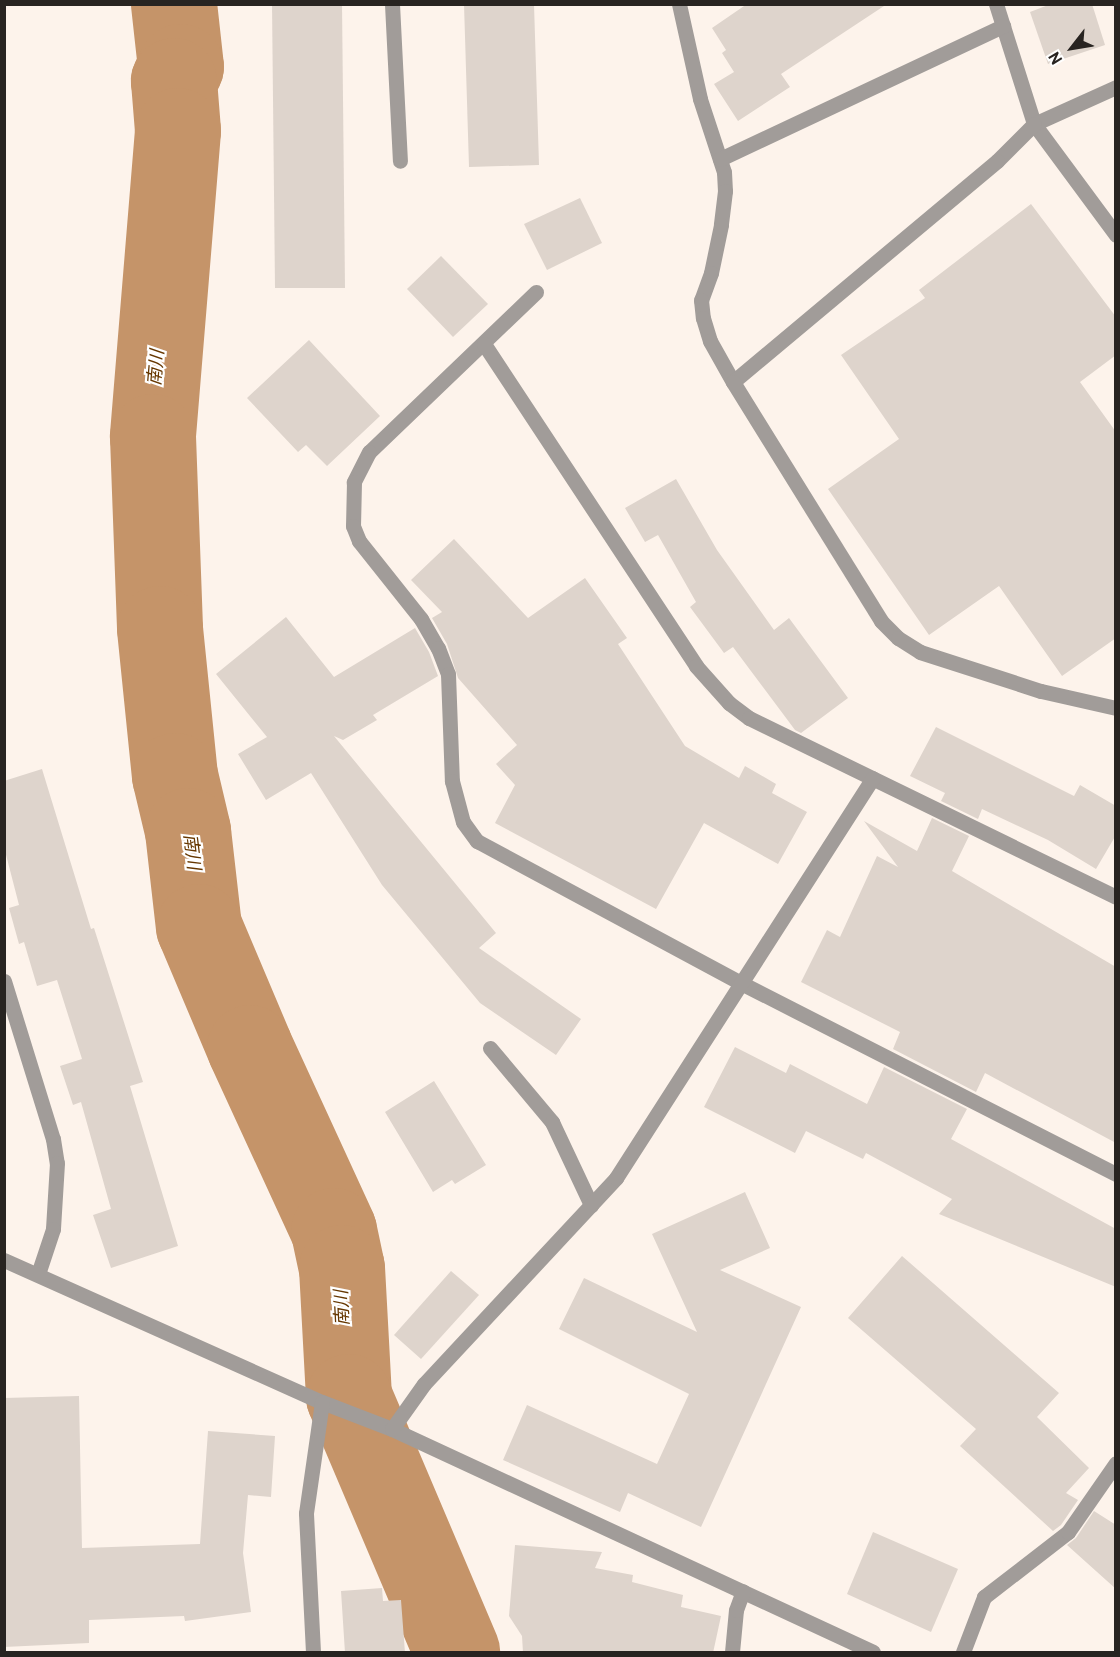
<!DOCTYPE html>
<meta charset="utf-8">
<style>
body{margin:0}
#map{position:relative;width:1120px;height:1657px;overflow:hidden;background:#fdf3eb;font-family:Overpass,"Noto Sans JP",sans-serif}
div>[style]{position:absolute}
.river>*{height:86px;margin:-43px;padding:0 43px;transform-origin:43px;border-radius:43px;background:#c59469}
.building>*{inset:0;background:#ded4cc}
.minor>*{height:15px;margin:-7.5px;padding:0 7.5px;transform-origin:7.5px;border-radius:7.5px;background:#a19c99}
span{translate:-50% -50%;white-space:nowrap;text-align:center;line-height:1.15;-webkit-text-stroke:4.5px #fff;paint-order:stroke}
.water-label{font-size:18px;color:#663700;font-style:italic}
.frame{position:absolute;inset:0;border:6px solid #282421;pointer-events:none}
.north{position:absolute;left:1042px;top:18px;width:60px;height:60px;-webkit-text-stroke:4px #fff;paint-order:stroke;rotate:239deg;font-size:16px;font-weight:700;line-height:24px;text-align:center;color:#282421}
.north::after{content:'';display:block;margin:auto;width:21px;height:27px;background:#282421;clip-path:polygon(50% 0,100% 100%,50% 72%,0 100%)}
</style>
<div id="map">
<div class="river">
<div style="left:174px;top:4px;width:63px;rotate:83.7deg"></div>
<div style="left:181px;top:67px;width:16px;rotate:117deg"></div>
<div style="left:174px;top:81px;width:50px;rotate:85.4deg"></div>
<div style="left:178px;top:131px;width:307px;rotate:94.7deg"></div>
<div style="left:153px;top:437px;width:192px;rotate:87.9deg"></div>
<div style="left:160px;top:629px;width:148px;rotate:84.2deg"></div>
<div style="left:175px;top:776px;width:57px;rotate:76.7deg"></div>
<div style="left:188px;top:831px;width:97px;rotate:83.5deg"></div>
<div style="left:199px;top:927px;width:131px;rotate:67.1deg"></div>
<div style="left:250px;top:1048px;width:201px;rotate:65.3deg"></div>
<div style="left:334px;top:1231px;width:38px;rotate:78deg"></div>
<div style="left:342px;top:1268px;width:129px;rotate:86.9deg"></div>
<div style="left:349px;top:1397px;width:277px;rotate:67deg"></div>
</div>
<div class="building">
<div style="clip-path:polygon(272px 4px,342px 4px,345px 288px,275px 288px)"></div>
<div style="clip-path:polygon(464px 4px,534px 4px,539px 165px,469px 167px)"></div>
<div style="clip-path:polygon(747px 4px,887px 4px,781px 74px,790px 87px,738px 121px,714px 84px,734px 72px,722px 53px,726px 50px,712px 28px)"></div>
<div style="clip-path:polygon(1051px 4px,1092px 4px,1105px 45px,1048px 64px,1030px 12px)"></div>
<div style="clip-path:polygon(580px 198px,602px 243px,547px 270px,524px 224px)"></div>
<div style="clip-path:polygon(1031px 204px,1116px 317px,1116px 355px,1080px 382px,1116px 432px,1116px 638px,1062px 676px,999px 586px,929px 635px,828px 489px,899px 439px,841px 355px,925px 298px,919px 290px)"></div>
<div style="clip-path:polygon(441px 256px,488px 304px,453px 337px,407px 289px)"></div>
<div style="clip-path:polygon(309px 340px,380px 416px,327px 466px,306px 445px,298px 452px,247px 398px)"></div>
<div style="clip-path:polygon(676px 479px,717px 550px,774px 630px,789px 618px,848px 698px,801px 733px,795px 730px,733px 647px,724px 653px,690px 607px,696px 602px,658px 535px,645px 542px,625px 508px)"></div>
<div style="clip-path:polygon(454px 539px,528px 618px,585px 578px,627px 638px,618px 644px,685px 746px,739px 778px,745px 766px,776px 784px,772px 793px,807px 812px,778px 864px,704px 823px,656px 909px,495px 823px,515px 785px,496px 764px,517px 745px,458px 678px,447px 644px,432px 618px,442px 612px,411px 580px)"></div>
<div style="clip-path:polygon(286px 617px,334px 677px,415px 628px,429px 652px,438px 676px,373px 715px,377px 720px,343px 740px,334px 736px,496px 933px,479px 948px,581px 1019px,556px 1055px,480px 1003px,382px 885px,311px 773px,266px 800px,238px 754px,267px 737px,216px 674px)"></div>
<div style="clip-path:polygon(936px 727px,1074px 796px,1080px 785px,1116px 806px,1116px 835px,1096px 869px,1048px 840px,982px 809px,978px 819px,941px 801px,945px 793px,910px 776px)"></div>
<div style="clip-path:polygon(42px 769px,91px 929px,94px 928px,143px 1082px,130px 1086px,178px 1246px,111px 1268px,93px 1215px,111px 1209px,81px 1102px,73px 1105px,60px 1066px,82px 1059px,57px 980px,37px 986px,24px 942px,19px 944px,9px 908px,19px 905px,4px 847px,4px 781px)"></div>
<div style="clip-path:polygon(932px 818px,969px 836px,952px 871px,1116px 967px,1116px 1143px,985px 1073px,976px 1092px,893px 1049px,900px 1032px,801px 982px,827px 930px,840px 937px,877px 856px,898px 867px,864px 821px,917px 851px)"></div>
<div style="clip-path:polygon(735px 1047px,786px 1073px,790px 1064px,867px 1104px,884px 1067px,967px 1109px,951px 1139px,1116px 1229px,1116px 1287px,939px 1214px,952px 1199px,866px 1153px,863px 1159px,806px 1131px,795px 1153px,704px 1107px)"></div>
<div style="clip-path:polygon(434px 1081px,486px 1165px,455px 1184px,452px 1180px,433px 1192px,385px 1112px)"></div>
<div style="clip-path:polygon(745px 1192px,770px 1248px,720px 1270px,801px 1307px,701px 1527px,628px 1493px,620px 1512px,503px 1460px,527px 1405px,657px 1464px,689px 1394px,559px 1329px,584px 1278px,697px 1332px,652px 1234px)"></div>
<div style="clip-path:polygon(902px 1256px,1059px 1393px,1037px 1417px,1089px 1468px,1066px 1493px,1078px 1500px,1061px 1525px,1053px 1531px,960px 1446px,976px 1429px,848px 1318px)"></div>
<div style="clip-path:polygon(451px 1271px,479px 1295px,421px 1359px,394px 1335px)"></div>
<div style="clip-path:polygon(79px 1396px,82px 1548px,200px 1544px,208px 1431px,275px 1436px,271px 1497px,248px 1495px,243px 1553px,251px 1612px,185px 1621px,184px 1616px,89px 1620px,89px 1643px,4px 1647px,4px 1398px)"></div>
<div style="clip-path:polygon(1094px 1511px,1116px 1525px,1116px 1589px,1067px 1545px,1076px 1538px)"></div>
<div style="clip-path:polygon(873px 1532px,958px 1569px,931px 1632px,847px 1594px)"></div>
<div style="clip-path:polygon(515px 1545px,602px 1552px,595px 1568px,633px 1575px,632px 1582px,683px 1595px,681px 1607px,721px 1616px,713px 1653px,523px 1653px,522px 1636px,509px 1616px)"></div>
<div style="clip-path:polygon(382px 1588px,383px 1601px,401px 1600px,405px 1653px,345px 1653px,341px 1591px)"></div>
</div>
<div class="minor">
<div style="left:392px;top:4px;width:157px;rotate:87.1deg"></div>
<div style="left:679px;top:4px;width:97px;rotate:77.5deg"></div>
<div style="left:700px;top:99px;width:77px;rotate:71.8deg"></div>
<div style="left:724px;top:172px;width:19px;rotate:87deg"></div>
<div style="left:725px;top:191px;width:34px;rotate:97deg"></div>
<div style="left:721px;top:225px;width:49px;rotate:101.8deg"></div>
<div style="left:711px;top:273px;width:29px;rotate:110deg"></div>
<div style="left:701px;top:300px;width:18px;rotate:84deg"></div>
<div style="left:703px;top:318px;width:24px;rotate:73deg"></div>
<div style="left:710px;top:341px;width:47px;rotate:60.7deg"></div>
<div style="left:996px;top:4px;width:126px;rotate:72.4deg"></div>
<div style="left:1034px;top:124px;width:138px;rotate:53.5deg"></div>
<div style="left:1116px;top:87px;width:90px;rotate:155.7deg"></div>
<div style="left:1034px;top:124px;width:52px;rotate:135deg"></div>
<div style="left:997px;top:161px;width:344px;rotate:140.1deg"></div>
<div style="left:733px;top:382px;width:281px;rotate:58.2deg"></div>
<div style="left:881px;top:621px;width:24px;rotate:45deg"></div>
<div style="left:898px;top:638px;width:26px;rotate:32deg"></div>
<div style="left:920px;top:652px;width:127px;rotate:17.9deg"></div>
<div style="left:1041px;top:691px;width:77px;rotate:12.8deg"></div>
<div style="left:720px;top:159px;width:313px;rotate:-25.2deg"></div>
<div style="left:536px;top:292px;width:231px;rotate:136.2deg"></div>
<div style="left:369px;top:452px;width:34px;rotate:117deg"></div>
<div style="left:354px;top:482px;width:44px;rotate:91.3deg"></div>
<div style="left:353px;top:526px;width:16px;rotate:68deg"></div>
<div style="left:359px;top:541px;width:100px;rotate:51.5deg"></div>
<div style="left:421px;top:619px;width:34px;rotate:60deg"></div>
<div style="left:438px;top:648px;width:28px;rotate:69deg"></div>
<div style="left:448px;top:674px;width:107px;rotate:87.9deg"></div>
<div style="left:452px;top:781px;width:42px;rotate:75deg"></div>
<div style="left:463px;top:822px;width:24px;rotate:54deg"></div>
<div style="left:477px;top:841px;width:300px;rotate:28.3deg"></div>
<div style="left:741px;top:983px;width:421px;rotate:27deg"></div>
<div style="left:484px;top:344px;width:386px;rotate:56.6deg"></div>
<div style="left:696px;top:666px;width:50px;rotate:48.3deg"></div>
<div style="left:729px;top:703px;width:25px;rotate:37deg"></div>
<div style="left:749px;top:718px;width:408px;rotate:26deg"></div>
<div style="left:4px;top:981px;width:165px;rotate:72.8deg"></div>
<div style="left:53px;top:1139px;width:24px;rotate:81deg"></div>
<div style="left:57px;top:1163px;width:66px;rotate:93.5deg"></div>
<div style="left:53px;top:1229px;width:47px;rotate:108.4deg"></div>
<div style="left:490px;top:1048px;width:97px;rotate:50deg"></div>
<div style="left:552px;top:1122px;width:92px;rotate:64.8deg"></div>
<div style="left:4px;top:1260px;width:348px;rotate:24.1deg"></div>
<div style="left:322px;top:1402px;width:75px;rotate:21.1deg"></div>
<div style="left:392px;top:1429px;width:530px;rotate:24.87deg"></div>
<div style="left:392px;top:1429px;width:55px;rotate:-54.6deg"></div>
<div style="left:424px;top:1384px;width:282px;rotate:-47deg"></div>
<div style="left:616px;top:1178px;width:475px;rotate:-57.3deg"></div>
<div style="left:313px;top:1652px;width:139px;rotate:-92.9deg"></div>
<div style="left:306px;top:1513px;width:112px;rotate:-81.8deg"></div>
<div style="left:732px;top:1652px;width:42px;rotate:-84.6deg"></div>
<div style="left:736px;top:1610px;width:20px;rotate:-70deg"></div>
<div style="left:963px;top:1652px;width:59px;rotate:-69.1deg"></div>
<div style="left:984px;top:1597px;width:106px;rotate:-37.7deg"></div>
<div style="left:1068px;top:1532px;width:84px;rotate:-55.2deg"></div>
</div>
<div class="water-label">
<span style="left:158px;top:368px;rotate:-85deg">南川</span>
<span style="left:190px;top:852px;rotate:83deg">南川</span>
<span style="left:344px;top:1308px;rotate:-93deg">南川</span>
</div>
<div class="frame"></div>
<div class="north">N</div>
</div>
